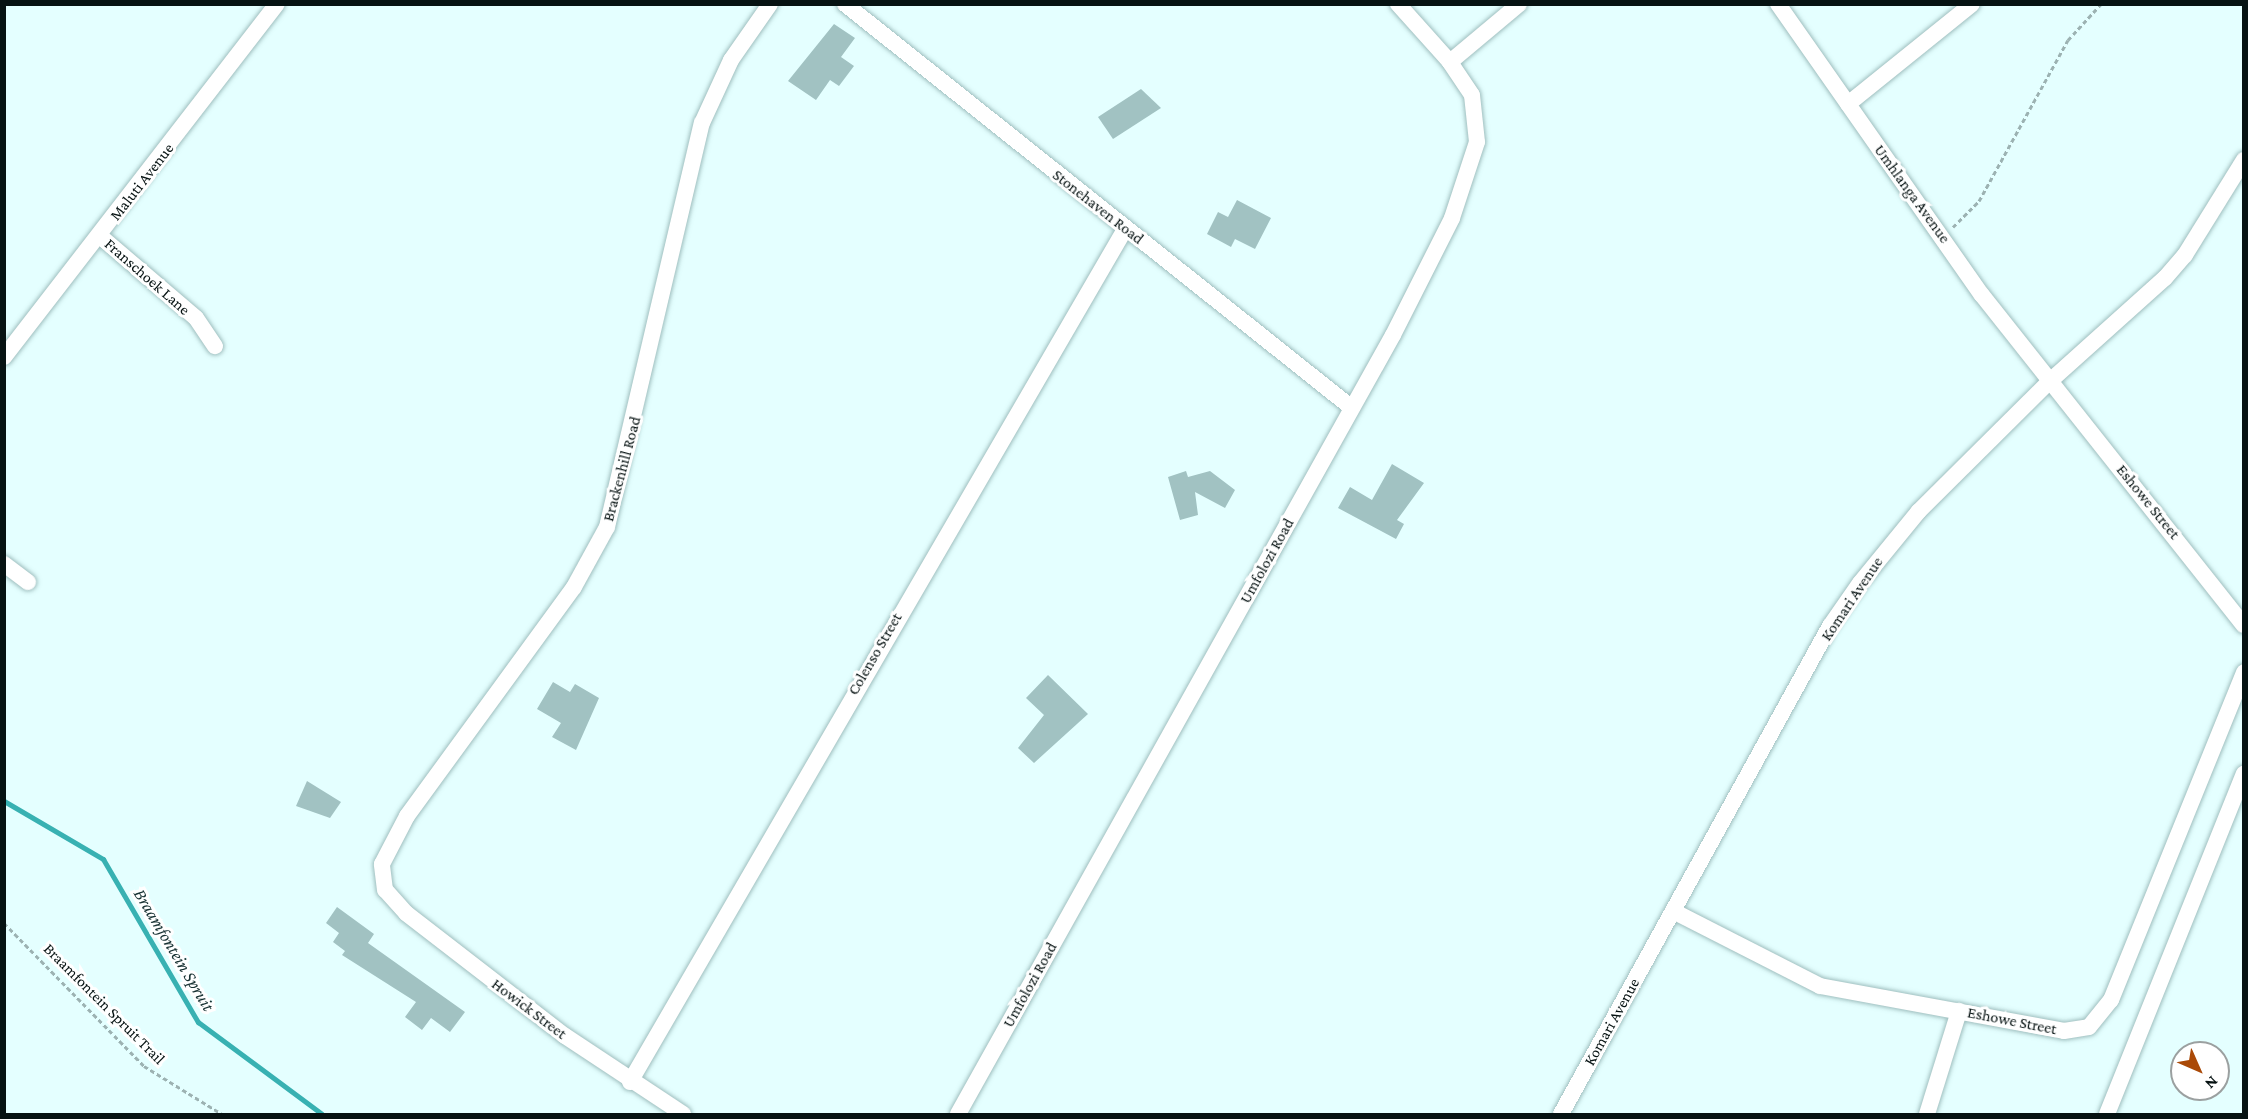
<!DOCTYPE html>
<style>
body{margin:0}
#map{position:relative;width:2248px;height:1119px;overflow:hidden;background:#e4ffff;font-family:"Crimson Pro",serif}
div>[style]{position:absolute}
.stream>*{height:5px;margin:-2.5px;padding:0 2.5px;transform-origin:2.5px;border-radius:2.5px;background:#38b1b2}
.building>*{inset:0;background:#a1c2c2}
.path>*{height:3px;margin-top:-1.5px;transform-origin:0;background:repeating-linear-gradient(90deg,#9cb2b2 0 4.5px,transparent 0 7.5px)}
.roads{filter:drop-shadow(0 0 2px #9fbfbf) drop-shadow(0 0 2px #9fbfbf)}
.street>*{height:16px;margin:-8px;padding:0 8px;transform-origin:8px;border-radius:8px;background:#fff}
span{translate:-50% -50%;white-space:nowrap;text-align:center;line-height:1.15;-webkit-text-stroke:6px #fff;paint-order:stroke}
.street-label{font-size:16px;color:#061212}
.water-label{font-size:18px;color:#183233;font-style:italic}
.frame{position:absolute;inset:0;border:6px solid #061212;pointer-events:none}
.north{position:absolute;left:2170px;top:1041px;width:60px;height:60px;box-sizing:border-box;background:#fff;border:2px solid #9ba0a0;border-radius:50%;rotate:135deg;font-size:16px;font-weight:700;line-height:24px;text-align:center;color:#061212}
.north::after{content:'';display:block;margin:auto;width:21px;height:27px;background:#aa4907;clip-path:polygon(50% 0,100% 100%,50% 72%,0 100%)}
</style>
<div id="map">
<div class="stream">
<div style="left:4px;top:801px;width:115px;rotate:30.4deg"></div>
<div style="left:103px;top:859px;width:189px;rotate:59.8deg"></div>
<div style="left:198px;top:1022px;width:154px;rotate:36.6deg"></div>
</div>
<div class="building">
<div style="clip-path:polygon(834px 24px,855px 38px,841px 57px,854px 66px,839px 86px,830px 80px,816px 100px,788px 81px)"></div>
<div style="clip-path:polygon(1141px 89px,1161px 108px,1113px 139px,1098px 117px)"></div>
<div style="clip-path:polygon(1237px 200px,1271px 218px,1255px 249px,1235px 239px,1231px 247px,1207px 234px,1218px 212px,1228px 217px)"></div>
<div style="clip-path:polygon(1392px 464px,1424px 483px,1397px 520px,1404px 524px,1396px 539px,1338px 508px,1350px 487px,1372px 500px)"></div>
<div style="clip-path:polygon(1186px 471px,1188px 477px,1210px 471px,1235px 490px,1225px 508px,1195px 492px,1198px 515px,1180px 520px,1168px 477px)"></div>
<div style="clip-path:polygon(1048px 675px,1088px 714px,1034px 763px,1018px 748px,1044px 715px,1026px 698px)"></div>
<div style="clip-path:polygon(553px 682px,570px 692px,575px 684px,599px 698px,576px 750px,552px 737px,561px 723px,537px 709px)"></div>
<div style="clip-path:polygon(307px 781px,341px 802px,330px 818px,296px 806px)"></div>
<div style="clip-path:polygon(337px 907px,374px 934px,368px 943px,465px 1012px,450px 1032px,431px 1018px,422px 1030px,405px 1017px,416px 1002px,342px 955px,345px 951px,333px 942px,339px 933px,326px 923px)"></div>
</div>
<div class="path">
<div style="left:1953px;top:227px;width:37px;rotate:-45deg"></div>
<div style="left:1979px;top:201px;width:184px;rotate:-61.1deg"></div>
<div style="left:2068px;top:40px;width:49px;rotate:-47.5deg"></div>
<div style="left:4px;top:923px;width:200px;rotate:45.6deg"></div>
<div style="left:144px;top:1066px;width:92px;rotate:31.6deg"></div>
</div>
<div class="roads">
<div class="street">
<div style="left:845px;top:4px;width:648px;rotate:38.55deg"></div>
<div style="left:1778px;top:4px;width:355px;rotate:55deg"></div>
<div style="left:1982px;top:295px;width:421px;rotate:51.6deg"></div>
<div style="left:1450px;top:62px;width:90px;rotate:-40deg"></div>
<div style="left:1848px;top:104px;width:159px;rotate:-38.9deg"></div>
<div style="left:100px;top:236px;width:126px;rotate:40.5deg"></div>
<div style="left:196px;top:318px;width:34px;rotate:56deg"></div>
<div style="left:4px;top:357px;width:446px;rotate:-52.3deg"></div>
<div style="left:4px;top:564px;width:30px;rotate:37deg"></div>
<div style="left:1673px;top:911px;width:165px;rotate:27deg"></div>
<div style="left:1820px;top:986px;width:248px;rotate:10.4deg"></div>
<div style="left:2064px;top:1031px;width:25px;rotate:-9deg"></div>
<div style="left:2089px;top:1027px;width:35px;rotate:-51deg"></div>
<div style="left:2111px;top:1000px;width:354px;rotate:-67.9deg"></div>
<div style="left:630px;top:1082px;width:986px;rotate:-59.87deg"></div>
<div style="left:683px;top:1114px;width:141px;rotate:-146.5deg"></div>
<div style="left:565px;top:1036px;width:201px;rotate:-142.3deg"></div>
<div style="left:406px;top:913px;width:31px;rotate:-132deg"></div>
<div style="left:385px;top:890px;width:26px;rotate:-97deg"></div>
<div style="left:382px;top:864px;width:54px;rotate:-62.5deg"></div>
<div style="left:407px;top:816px;width:283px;rotate:-53.9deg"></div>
<div style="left:574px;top:587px;width:68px;rotate:-61.2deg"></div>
<div style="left:607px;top:527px;width:415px;rotate:-76.8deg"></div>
<div style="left:702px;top:123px;width:69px;rotate:-65.3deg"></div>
<div style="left:731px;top:60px;width:68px;rotate:-55.1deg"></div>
<div style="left:958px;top:1114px;width:892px;rotate:-60.82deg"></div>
<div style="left:1393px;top:335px;width:131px;rotate:-63.2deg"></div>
<div style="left:1452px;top:218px;width:80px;rotate:-71.8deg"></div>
<div style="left:1477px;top:142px;width:47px;rotate:-96.1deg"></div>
<div style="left:1472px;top:95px;width:40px;rotate:-124deg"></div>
<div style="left:1450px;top:62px;width:78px;rotate:-131.9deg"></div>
<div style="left:1561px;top:1114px;width:557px;rotate:-61.14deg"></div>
<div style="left:1830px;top:626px;width:52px;rotate:-55.1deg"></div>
<div style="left:1860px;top:583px;width:93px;rotate:-50.7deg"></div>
<div style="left:1919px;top:511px;width:183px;rotate:-44.8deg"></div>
<div style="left:2049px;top:382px;width:156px;rotate:-41.9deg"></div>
<div style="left:2165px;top:278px;width:30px;rotate:-49deg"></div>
<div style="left:2185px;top:255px;width:112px;rotate:-58.2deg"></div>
<div style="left:1927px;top:1114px;width:108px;rotate:-72.7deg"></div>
<div style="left:2107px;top:1114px;width:367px;rotate:-68.1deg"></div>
</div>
</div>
<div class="street-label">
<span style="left:142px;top:182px;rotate:-52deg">Maluti Avenue</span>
<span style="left:1912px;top:194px;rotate:54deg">Umhlanga Avenue</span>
<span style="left:1098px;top:207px;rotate:38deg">Stonehaven Road</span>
<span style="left:147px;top:277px;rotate:41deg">Franschoek Lane</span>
<span style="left:622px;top:469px;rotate:-75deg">Brackenhill Road</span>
<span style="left:2148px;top:502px;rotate:51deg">Eshowe Street</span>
<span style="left:1267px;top:561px;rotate:-61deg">Umfolozi Road</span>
<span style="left:1852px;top:599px;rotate:-56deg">Komari Avenue</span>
<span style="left:875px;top:654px;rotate:-60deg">Colenso Street</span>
<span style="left:1030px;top:985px;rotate:-61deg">Umfolozi Road</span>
<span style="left:104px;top:1004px;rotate:45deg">Braamfontein Spruit Trail</span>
<span style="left:529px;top:1009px;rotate:37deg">Howick Street</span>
<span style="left:2012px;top:1021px;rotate:11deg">Eshowe Street</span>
<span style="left:1612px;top:1022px;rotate:-61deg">Komari Avenue</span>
</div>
<div class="water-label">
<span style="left:174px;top:950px;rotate:59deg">Braamfontein Spruit</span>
</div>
<div class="frame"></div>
<div class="north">N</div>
</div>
